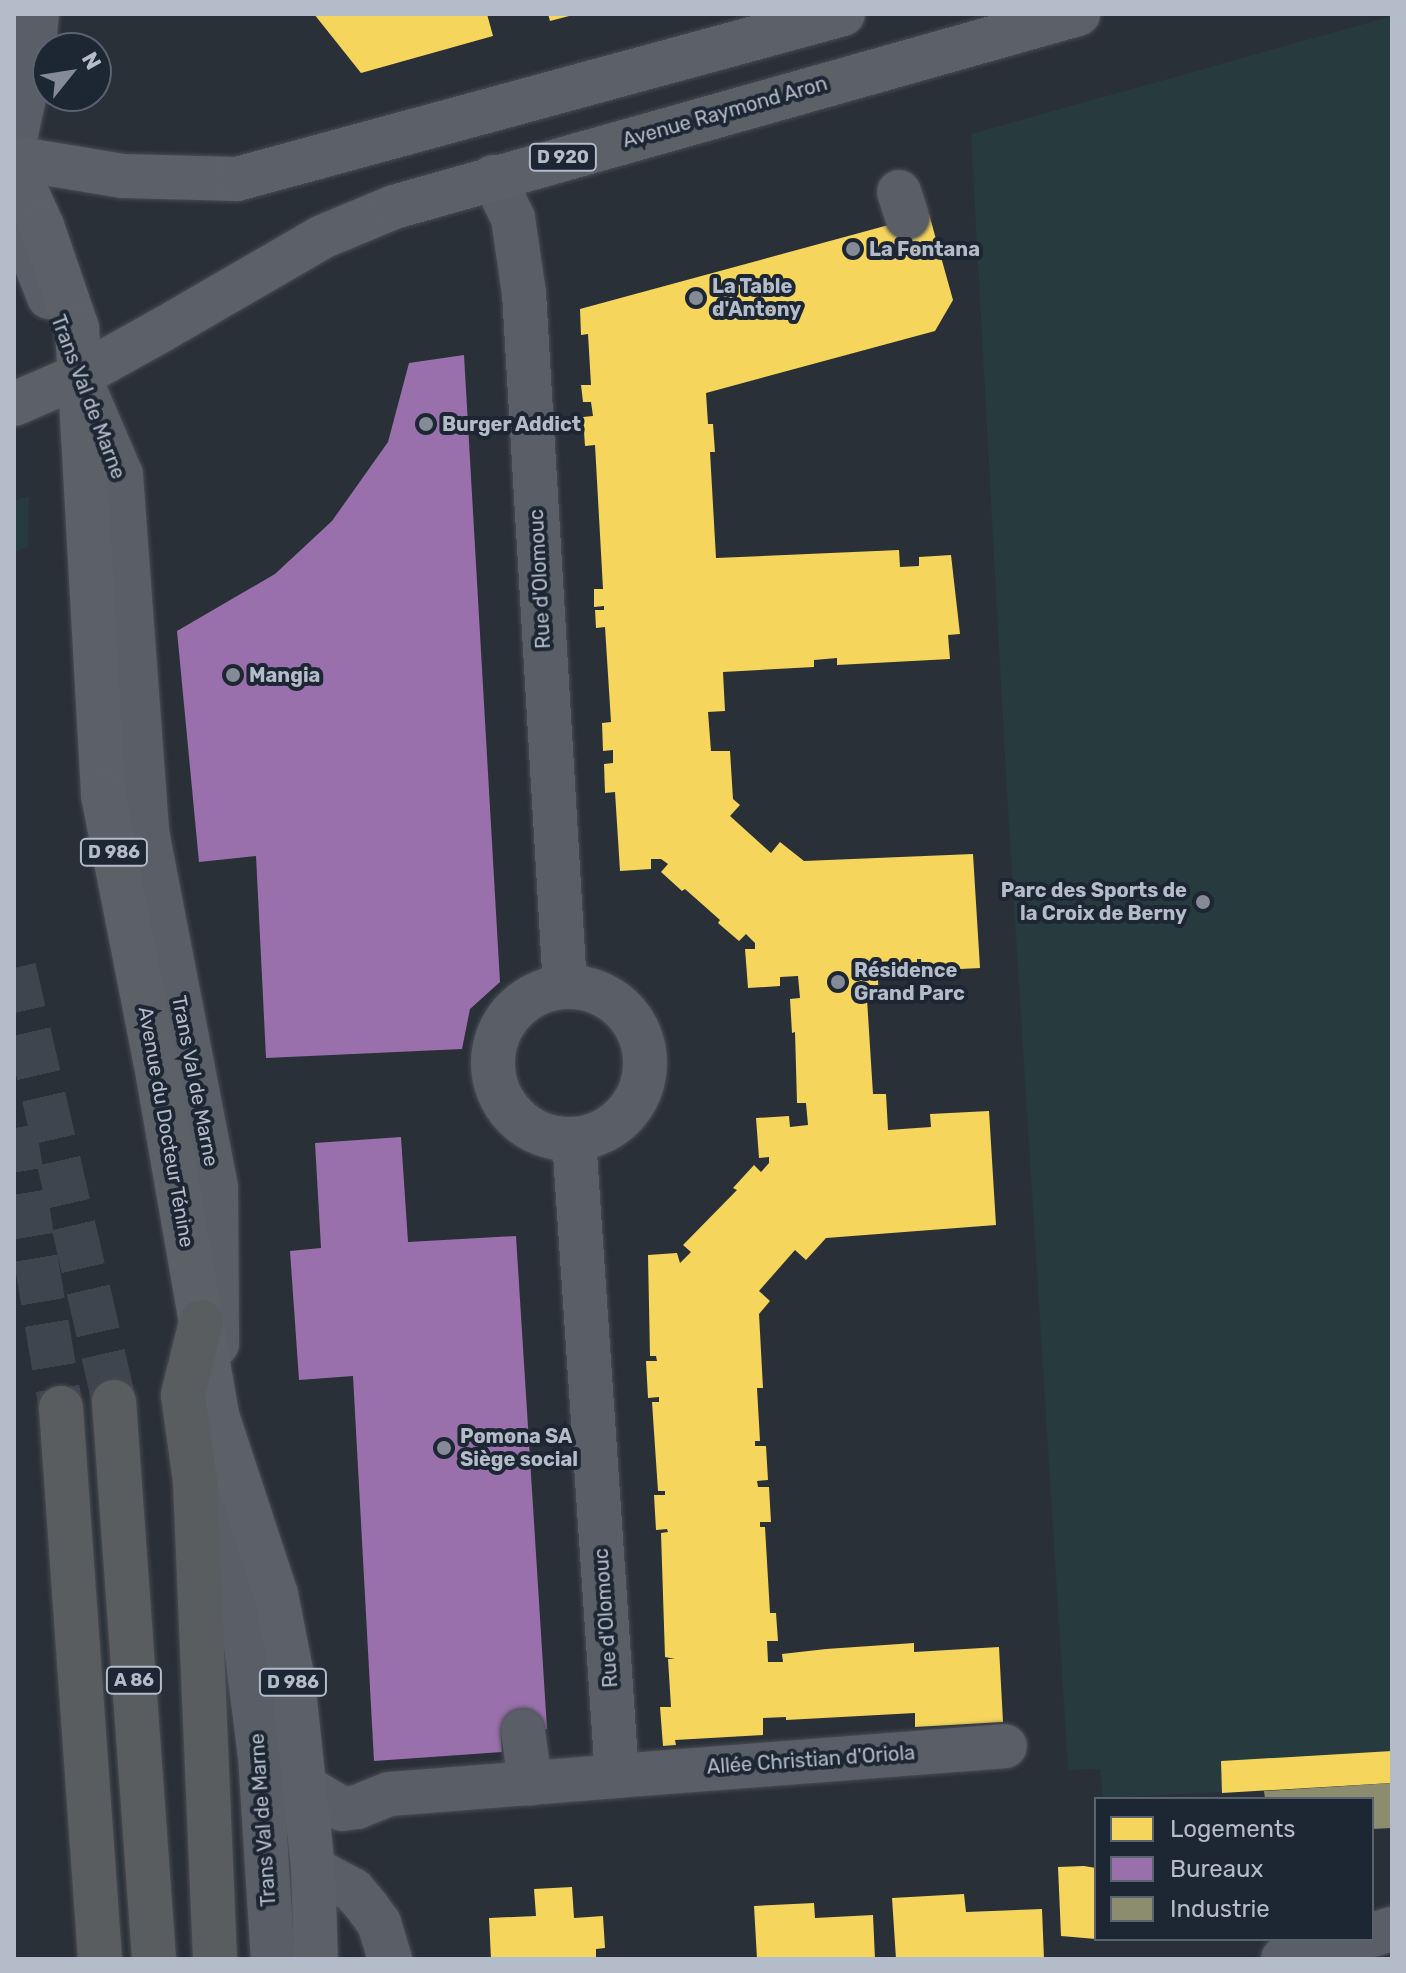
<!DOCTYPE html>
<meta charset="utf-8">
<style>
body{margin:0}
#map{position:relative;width:1406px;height:1973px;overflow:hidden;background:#2a3038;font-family:Rubik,sans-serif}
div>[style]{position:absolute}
.green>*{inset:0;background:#273a3e}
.homes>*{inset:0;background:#f6d55c}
.offices>*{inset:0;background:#9970ab}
.industry>*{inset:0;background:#8c8c6e}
.highway-tunnel>*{height:44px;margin-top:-22px;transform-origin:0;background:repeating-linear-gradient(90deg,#3f454e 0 44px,transparent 0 66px)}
.roads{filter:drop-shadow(0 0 2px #484c53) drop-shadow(0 0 2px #484c53)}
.minor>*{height:44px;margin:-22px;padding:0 22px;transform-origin:22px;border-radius:22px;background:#5a5e66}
.minor>.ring{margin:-22px;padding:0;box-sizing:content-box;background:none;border:44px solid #5a5e66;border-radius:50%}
.major>*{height:44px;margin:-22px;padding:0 22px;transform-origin:22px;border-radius:22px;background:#5c6168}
.highway>*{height:44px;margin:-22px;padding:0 22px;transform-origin:22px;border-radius:22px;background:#5a5d60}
.dots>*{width:22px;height:22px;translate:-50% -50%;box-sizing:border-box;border:4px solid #1d2633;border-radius:50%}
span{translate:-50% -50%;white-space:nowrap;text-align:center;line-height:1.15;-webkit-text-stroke:8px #1d2633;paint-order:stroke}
.shield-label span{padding:2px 6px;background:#1d2633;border:2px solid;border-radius:6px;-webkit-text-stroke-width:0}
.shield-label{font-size:18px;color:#b4bcc9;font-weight:700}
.street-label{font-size:20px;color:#b4bcc9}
.poi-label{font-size:20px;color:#b4bcc9;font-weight:700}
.left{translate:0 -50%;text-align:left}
.right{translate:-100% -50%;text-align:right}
.frame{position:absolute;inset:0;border:16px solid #b4bcc9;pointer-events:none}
.legend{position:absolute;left:1094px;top:1797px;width:280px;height:144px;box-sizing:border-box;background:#1d2633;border:2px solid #59626f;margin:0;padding:10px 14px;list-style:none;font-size:24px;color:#b4bcc9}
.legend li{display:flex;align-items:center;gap:16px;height:40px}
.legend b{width:40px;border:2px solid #59626f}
.north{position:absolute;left:32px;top:32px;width:80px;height:80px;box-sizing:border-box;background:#1d2633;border:2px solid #59626f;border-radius:50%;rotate:60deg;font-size:22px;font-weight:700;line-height:32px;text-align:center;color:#b4bcc9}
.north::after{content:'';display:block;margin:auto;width:28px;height:36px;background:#848b96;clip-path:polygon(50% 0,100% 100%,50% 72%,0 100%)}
</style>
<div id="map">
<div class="green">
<div style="clip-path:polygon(1392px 16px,1392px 1783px,1103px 1798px,1100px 1769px,1068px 1770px,1007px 794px,971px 134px)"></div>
<div style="clip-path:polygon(29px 496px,28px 547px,14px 552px,14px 501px)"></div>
</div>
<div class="homes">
<div style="clip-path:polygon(314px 14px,487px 14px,493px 36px,361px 73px)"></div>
<div style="clip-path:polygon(548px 14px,573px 14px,573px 15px,550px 21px)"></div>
<div style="clip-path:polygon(929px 214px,953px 300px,935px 331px,706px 393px,708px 424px,713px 424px,715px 452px,710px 452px,716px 558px,899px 550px,900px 567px,919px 566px,919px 557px,951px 555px,960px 634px,948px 635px,950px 659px,837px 665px,837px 658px,814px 660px,814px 667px,723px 672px,725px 711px,708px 712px,711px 751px,730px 751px,733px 799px,740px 805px,730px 816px,771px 853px,780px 842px,804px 861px,973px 854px,980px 968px,922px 971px,921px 959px,917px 959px,917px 969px,896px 970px,895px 961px,877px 962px,879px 999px,867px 999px,873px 1094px,886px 1094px,888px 1130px,931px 1127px,930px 1114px,989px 1111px,996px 1225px,826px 1238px,806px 1260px,795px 1250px,759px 1291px,770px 1301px,759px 1314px,763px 1388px,757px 1388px,760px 1441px,755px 1441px,755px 1446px,766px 1446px,768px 1480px,757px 1481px,758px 1487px,769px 1487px,771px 1522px,760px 1522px,760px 1527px,765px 1527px,770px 1613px,776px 1613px,778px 1641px,767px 1641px,768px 1662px,783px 1662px,782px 1654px,826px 1649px,914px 1643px,914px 1652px,999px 1647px,1003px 1722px,915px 1727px,915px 1713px,786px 1720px,786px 1717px,763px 1718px,763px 1735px,675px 1740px,676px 1745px,663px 1746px,660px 1707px,671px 1707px,668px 1659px,675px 1659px,665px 1657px,661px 1533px,668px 1532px,667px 1529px,656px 1530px,654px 1495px,665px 1495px,665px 1491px,658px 1491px,654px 1432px,652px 1402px,659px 1402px,659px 1397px,648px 1398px,646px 1361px,657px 1361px,656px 1356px,650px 1356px,648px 1255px,677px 1253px,680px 1263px,691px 1252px,683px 1245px,737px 1190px,733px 1188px,754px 1165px,761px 1172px,769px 1163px,769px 1157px,759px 1158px,756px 1118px,789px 1116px,790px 1127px,808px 1125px,806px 1103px,797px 1103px,795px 1032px,792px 1033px,790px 999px,800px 998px,798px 976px,780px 977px,780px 986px,748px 988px,745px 949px,755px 949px,755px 943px,746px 934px,739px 941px,718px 923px,720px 920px,685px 889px,682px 891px,661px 872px,668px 864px,661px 859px,651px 859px,651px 869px,620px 871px,615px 792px,605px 793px,604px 764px,613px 763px,613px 750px,603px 751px,602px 723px,611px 722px,605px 627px,596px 628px,595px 610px,604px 610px,604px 606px,594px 607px,594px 589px,603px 589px,595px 445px,585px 446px,583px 417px,593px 416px,591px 402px,583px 402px,581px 385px,591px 385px,588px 334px,581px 335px,580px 309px)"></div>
<div style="clip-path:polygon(1392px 1751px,1392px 1783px,1222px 1793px,1221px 1761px)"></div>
<div style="clip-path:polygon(1084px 1866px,1096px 1868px,1096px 1939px,1061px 1936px,1058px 1867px)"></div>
<div style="clip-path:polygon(572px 1887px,574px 1918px,603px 1916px,605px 1948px,596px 1949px,596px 1959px,491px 1959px,489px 1918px,536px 1916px,534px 1889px)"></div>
<div style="clip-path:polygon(964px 1894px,966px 1912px,1042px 1909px,1044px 1959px,896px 1959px,892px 1898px)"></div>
<div style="clip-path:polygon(814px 1903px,815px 1918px,873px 1915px,875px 1959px,757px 1959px,754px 1906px)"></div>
</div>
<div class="offices">
<div style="clip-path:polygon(464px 355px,500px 982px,470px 1009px,462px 1049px,266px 1058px,256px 856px,199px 862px,177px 631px,275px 574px,332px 521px,388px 442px,409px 363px)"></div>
<div style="clip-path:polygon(401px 1137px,408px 1242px,516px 1236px,547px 1729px,501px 1732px,502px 1752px,374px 1761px,353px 1376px,299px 1380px,290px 1251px,321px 1248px,315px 1143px)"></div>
</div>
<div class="industry">
<div style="clip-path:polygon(1392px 1783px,1392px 1828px,1372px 1829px,1372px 1799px,1265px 1799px,1264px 1791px)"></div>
</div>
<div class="highway-tunnel">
<div style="left:14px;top:968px;width:445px;rotate:77deg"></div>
<div style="left:14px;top:1128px;width:284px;rotate:80.5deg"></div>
</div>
<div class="roads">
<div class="minor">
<div style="left:14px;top:144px;width:90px;rotate:-77.8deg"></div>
<div style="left:33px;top:56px;width:42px;rotate:-84.6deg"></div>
<div style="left:493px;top:177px;width:46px;rotate:64deg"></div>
<div style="left:513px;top:218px;width:76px;rotate:81.7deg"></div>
<div style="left:524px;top:293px;width:695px;rotate:86.62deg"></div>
<div style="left:899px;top:192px;width:26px;rotate:72deg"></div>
<div style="left:14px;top:225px;width:39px;rotate:60deg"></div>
<div style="left:34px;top:259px;width:41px;rotate:68.5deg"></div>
<div style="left:82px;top:384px;width:99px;rotate:66.8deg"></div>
<div style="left:121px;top:475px;width:358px;rotate:85.8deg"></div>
<div style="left:147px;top:832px;width:362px;rotate:79deg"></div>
<div style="left:216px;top:1187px;width:157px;rotate:89.6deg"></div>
<div class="ring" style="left:493px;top:987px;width:108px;height:108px"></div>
<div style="left:223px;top:1464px;width:293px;rotate:82.8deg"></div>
<div style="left:260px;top:1755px;width:204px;rotate:86.4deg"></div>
<div style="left:523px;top:1731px;width:53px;rotate:82.5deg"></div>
<div style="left:617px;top:1776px;width:389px;rotate:-4.4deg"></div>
<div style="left:305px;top:1787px;width:43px;rotate:30.7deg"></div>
<div style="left:342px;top:1809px;width:15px;rotate:-8deg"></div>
<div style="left:357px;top:1807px;width:35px;rotate:-22deg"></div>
<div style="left:390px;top:1794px;width:228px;rotate:-4.5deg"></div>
<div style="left:617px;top:1776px;width:638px;rotate:-93.86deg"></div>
<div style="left:313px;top:1869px;width:45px;rotate:27.7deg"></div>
<div style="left:353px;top:1890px;width:23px;rotate:50deg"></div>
<div style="left:368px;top:1908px;width:19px;rotate:54deg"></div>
<div style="left:379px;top:1923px;width:38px;rotate:73deg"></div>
<div style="left:1372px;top:1935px;width:21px;rotate:-17deg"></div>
<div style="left:1283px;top:1959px;width:76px;rotate:-15.3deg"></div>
</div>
<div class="major">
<div style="left:14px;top:158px;width:110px;rotate:9.4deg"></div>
<div style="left:123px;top:176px;width:114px;rotate:1.5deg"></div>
<div style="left:237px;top:179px;width:628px;rotate:-15.23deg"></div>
<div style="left:14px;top:164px;width:68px;rotate:65.7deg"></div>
<div style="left:42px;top:226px;width:108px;rotate:71.1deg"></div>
<div style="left:77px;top:328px;width:468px;rotate:86.8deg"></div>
<div style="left:103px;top:795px;width:269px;rotate:78.9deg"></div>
<div style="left:155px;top:1059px;width:361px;rotate:80.1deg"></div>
<div style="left:217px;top:1415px;width:188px;rotate:71.8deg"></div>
<div style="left:276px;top:1594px;width:89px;rotate:78.9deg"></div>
<div style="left:293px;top:1681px;width:189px;rotate:83.9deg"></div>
<div style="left:313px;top:1869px;width:90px;rotate:88.1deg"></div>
<div style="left:14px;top:404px;width:71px;rotate:-23.3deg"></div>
<div style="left:79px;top:376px;width:93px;rotate:-29.1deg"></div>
<div style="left:160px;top:331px;width:187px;rotate:-30.1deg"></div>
<div style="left:322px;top:237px;width:78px;rotate:-22.6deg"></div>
<div style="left:394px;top:207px;width:711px;rotate:-15.76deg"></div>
</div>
<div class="highway">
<div style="left:201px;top:1322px;width:75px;rotate:103.9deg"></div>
<div style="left:183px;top:1395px;width:88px;rotate:82.1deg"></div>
<div style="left:195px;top:1482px;width:477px;rotate:87.6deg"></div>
<div style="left:114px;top:1402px;width:558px;rotate:85.89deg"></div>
<div style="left:61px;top:1408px;width:552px;rotate:85.95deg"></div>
</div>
</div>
<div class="dots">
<div style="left:853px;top:249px;background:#848b96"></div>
<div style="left:696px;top:298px;background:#848b96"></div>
<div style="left:426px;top:424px;background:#848b96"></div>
<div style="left:233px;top:675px;background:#848b96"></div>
<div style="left:1203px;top:902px;background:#848b96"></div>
<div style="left:838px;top:982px;background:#848b96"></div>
<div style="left:444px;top:1448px;background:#848b96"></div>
</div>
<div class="shield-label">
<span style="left:563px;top:157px">D 920</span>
<span style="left:114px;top:852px">D 986</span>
<span style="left:134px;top:1680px">A 86</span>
<span style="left:293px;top:1682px">D 986</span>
</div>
<div class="street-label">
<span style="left:725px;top:112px;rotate:-16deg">Avenue Raymond Aron</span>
<span style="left:88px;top:397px;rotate:69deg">Trans Val de Marne</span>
<span style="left:540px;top:579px;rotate:-93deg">Rue d'Olomouc</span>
<span style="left:195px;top:1081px;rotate:79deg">Trans Val de Marne</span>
<span style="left:166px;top:1127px;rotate:80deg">Avenue du Docteur Ténine</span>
<span style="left:606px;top:1618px;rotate:-94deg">Rue d'Olomouc</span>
<span style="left:811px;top:1760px;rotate:-4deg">Allée Christian d'Oriola</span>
<span style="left:263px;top:1820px;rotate:-94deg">Trans Val de Marne</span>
</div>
<div class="poi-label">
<span class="left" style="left:869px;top:249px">La Fontana</span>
<span class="left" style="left:712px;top:298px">La Table<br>d'Antony</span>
<span class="left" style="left:442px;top:424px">Burger Addict</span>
<span class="left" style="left:249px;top:675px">Mangia</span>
<span class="right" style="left:1187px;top:902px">Parc des Sports de<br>la Croix de Berny</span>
<span class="left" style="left:854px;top:982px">Résidence<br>Grand Parc</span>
<span class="left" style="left:460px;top:1448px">Pomona SA<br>Siège social</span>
</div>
<div class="frame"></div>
<ul class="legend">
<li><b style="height:22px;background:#f6d55c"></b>Logements</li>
<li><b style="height:22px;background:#9970ab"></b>Bureaux</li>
<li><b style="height:22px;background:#8c8c6e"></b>Industrie</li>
</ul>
<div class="north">N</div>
</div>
